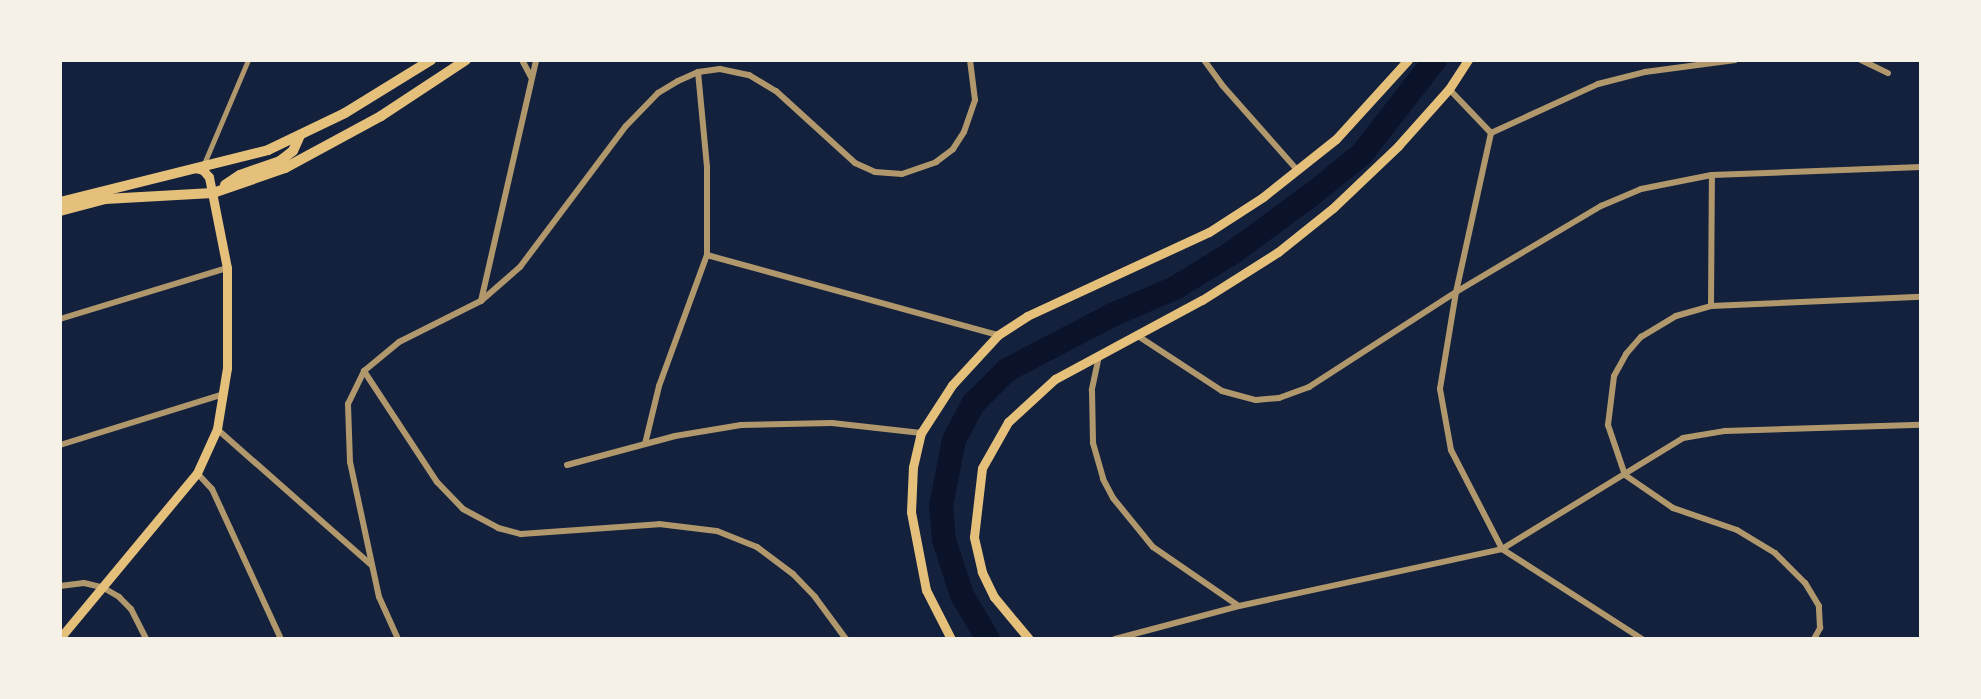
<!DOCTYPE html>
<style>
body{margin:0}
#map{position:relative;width:1981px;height:699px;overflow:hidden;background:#14213d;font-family:Overpass,sans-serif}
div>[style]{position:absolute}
.river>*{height:24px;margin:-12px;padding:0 12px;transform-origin:12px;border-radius:12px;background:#0b132b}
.pedestrian>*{height:5px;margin:-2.5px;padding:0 2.5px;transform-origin:2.5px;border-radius:2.5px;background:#b1986c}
.minor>*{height:6px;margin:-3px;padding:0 3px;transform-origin:3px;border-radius:3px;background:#b1986c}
.secondary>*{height:9px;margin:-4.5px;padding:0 4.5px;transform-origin:4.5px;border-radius:4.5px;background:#e5c07b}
.primary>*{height:10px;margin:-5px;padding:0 5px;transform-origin:5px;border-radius:5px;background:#e5c07b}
span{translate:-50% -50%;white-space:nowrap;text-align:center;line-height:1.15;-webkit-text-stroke:6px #f6f1e7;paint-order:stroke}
.frame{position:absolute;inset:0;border:62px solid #f6f1e7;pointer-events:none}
</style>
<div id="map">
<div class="river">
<div style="left:988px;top:639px;width:51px;rotate:-120.6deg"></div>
<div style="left:962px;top:595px;width:58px;rotate:-108.1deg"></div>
<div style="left:944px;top:540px;width:34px;rotate:-95deg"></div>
<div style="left:941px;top:506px;width:67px;rotate:-78.9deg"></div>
<div style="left:954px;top:440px;width:41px;rotate:-62.2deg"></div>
<div style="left:973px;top:404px;width:48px;rotate:-45deg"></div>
<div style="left:1007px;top:370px;width:119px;rotate:-27.6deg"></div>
<div style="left:1112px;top:315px;width:69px;rotate:-23.2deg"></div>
<div style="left:1175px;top:288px;width:67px;rotate:-31.6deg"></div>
<div style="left:1232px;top:253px;width:98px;rotate:-36.3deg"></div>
<div style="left:1311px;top:195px;width:64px;rotate:-38.7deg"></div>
<div style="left:1361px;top:155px;width:120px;rotate:-52.1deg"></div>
</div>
<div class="pedestrian">
<div style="left:203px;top:166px;width:115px;rotate:-67deg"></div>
</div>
<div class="minor">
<div style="left:522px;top:60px;width:19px;rotate:62deg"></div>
<div style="left:1204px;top:60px;width:31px;rotate:54deg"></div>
<div style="left:1222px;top:85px;width:115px;rotate:48.5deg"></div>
<div style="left:1861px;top:60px;width:30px;rotate:26deg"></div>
<div style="left:1449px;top:89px;width:61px;rotate:46.3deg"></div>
<div style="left:1491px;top:133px;width:163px;rotate:102.4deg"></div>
<div style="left:1456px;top:292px;width:98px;rotate:99.4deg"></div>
<div style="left:1440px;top:389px;width:62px;rotate:79.8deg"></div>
<div style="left:1451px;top:450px;width:111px;rotate:62.7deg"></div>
<div style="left:1502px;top:549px;width:166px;rotate:32.7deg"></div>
<div style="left:1491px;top:133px;width:118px;rotate:-24.6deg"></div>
<div style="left:1598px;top:84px;width:49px;rotate:-14.3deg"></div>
<div style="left:1645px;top:72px;width:91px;rotate:-7.6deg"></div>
<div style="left:707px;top:255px;width:302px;rotate:15.4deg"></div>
<div style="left:481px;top:301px;width:247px;rotate:-77.1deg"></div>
<div style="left:1711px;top:306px;width:131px;rotate:-89.6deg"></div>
<div style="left:60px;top:319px;width:175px;rotate:-17deg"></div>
<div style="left:1138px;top:336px;width:100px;rotate:33.2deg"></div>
<div style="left:1222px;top:391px;width:35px;rotate:15deg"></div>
<div style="left:1256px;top:400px;width:23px;rotate:-5deg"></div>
<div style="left:1279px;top:398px;width:32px;rotate:-20deg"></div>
<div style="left:1309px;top:387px;width:175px;rotate:-32.9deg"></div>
<div style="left:1456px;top:292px;width:169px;rotate:-30.7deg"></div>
<div style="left:1601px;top:206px;width:43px;rotate:-23deg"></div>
<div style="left:1641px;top:189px;width:72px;rotate:-11.2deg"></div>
<div style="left:1712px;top:175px;width:209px;rotate:-2.2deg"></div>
<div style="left:1099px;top:356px;width:35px;rotate:102deg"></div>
<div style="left:1092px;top:390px;width:53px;rotate:88.9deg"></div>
<div style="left:1093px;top:443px;width:37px;rotate:74deg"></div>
<div style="left:1103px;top:479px;width:21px;rotate:62deg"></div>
<div style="left:1113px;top:498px;width:63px;rotate:50.8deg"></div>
<div style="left:1153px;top:547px;width:104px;rotate:34.5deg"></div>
<div style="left:364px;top:371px;width:133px;rotate:56.7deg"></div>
<div style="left:437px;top:482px;width:37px;rotate:46deg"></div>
<div style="left:463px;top:509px;width:40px;rotate:28deg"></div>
<div style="left:498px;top:528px;width:24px;rotate:15deg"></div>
<div style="left:521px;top:534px;width:138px;rotate:-4.1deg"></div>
<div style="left:659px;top:524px;width:58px;rotate:6.9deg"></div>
<div style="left:717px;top:531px;width:43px;rotate:21.8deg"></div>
<div style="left:757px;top:547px;width:45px;rotate:36.9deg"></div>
<div style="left:793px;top:574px;width:32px;rotate:46deg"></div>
<div style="left:815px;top:597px;width:52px;rotate:53.6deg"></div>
<div style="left:217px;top:429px;width:205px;rotate:41.4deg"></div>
<div style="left:645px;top:444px;width:60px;rotate:-76.4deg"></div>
<div style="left:659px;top:386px;width:140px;rotate:-69.9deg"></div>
<div style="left:707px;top:255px;width:88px;rotate:-90deg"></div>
<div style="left:707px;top:167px;width:95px;rotate:-95.4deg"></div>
<div style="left:60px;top:445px;width:172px;rotate:-17.3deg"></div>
<div style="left:567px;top:465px;width:112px;rotate:-15deg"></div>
<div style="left:675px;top:436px;width:67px;rotate:-9.5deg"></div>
<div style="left:741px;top:425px;width:91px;rotate:-1.3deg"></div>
<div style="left:832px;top:423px;width:90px;rotate:6.4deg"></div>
<div style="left:197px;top:473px;width:22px;rotate:47deg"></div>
<div style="left:212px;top:489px;width:165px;rotate:65.3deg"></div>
<div style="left:60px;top:586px;width:24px;rotate:-7deg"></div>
<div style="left:84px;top:583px;width:18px;rotate:13deg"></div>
<div style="left:102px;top:587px;width:20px;rotate:30deg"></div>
<div style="left:119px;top:597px;width:17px;rotate:45deg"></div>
<div style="left:131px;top:609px;width:34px;rotate:63deg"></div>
<div style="left:398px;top:639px;width:46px;rotate:-114.3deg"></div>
<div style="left:379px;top:597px;width:138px;rotate:-102.1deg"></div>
<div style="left:350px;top:462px;width:58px;rotate:-92deg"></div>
<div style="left:348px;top:404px;width:37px;rotate:-64deg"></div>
<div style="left:364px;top:371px;width:45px;rotate:-39.6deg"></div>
<div style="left:399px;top:342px;width:92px;rotate:-26.6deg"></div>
<div style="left:481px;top:301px;width:52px;rotate:-41.1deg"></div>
<div style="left:520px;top:267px;width:176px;rotate:-53.1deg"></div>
<div style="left:626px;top:126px;width:46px;rotate:-45.9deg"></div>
<div style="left:658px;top:93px;width:23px;rotate:-31deg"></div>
<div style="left:678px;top:81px;width:22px;rotate:-24deg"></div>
<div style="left:698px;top:72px;width:22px;rotate:-8deg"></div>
<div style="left:720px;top:69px;width:30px;rotate:12deg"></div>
<div style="left:749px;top:75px;width:31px;rotate:31deg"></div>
<div style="left:776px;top:91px;width:107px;rotate:42.3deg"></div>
<div style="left:855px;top:163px;width:22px;rotate:24deg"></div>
<div style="left:875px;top:172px;width:27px;rotate:4deg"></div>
<div style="left:902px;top:174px;width:36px;rotate:-19deg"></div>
<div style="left:936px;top:162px;width:21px;rotate:-37deg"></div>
<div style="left:953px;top:149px;width:20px;rotate:-57deg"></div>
<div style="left:964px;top:132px;width:34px;rotate:-71deg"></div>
<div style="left:975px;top:100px;width:40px;rotate:-97.1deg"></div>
<div style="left:1115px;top:639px;width:128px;rotate:-14.9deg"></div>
<div style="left:1239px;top:606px;width:269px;rotate:-12.2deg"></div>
<div style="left:1502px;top:549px;width:212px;rotate:-31.5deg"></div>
<div style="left:1683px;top:438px;width:43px;rotate:-9.5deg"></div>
<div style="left:1725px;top:431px;width:196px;rotate:-1.8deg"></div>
<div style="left:1814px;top:639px;width:13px;rotate:-61deg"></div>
<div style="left:1820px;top:628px;width:22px;rotate:-93deg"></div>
<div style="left:1819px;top:606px;width:27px;rotate:-121deg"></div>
<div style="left:1805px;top:583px;width:42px;rotate:-135deg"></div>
<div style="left:1775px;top:553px;width:44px;rotate:-148.8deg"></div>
<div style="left:1737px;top:530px;width:68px;rotate:-161deg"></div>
<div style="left:1673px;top:508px;width:58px;rotate:-145.5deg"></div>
<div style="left:1625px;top:475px;width:53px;rotate:-108.8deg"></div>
<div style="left:1608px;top:425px;width:49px;rotate:-83deg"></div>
<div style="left:1614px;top:376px;width:25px;rotate:-61deg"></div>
<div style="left:1626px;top:354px;width:23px;rotate:-49deg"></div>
<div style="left:1641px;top:337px;width:41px;rotate:-31deg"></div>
<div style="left:1676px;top:316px;width:36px;rotate:-16deg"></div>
<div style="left:1711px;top:306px;width:210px;rotate:-2.5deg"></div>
</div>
<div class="secondary">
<div style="left:60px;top:638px;width:214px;rotate:-50.3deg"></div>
<div style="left:197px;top:473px;width:48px;rotate:-65.6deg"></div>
<div style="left:217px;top:429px;width:62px;rotate:-80.7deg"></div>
<div style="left:227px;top:368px;width:100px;rotate:-90deg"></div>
<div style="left:227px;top:268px;width:93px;rotate:-101.2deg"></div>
<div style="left:209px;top:177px;width:9px;rotate:-131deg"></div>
<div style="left:203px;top:170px;width:8px;rotate:-166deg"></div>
<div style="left:951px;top:639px;width:55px;rotate:-117deg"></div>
<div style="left:926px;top:590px;width:79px;rotate:-100.9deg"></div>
<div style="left:911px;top:512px;width:45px;rotate:-87.5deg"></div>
<div style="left:913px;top:467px;width:35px;rotate:-77deg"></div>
<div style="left:921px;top:433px;width:57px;rotate:-57.1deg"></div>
<div style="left:952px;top:385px;width:68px;rotate:-47.4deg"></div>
<div style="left:998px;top:335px;width:35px;rotate:-33deg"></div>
<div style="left:1027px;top:316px;width:200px;rotate:-24.8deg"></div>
<div style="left:1209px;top:232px;width:64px;rotate:-32.9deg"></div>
<div style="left:1263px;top:197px;width:93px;rotate:-38.5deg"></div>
<div style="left:1336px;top:139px;width:107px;rotate:-47.7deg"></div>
<div style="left:1029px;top:639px;width:55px;rotate:-129.8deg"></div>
<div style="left:994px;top:597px;width:28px;rotate:-116deg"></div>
<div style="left:982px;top:572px;width:36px;rotate:-103deg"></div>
<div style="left:974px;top:537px;width:69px;rotate:-83.4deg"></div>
<div style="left:982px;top:468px;width:53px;rotate:-60.5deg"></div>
<div style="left:1008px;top:422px;width:64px;rotate:-42.5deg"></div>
<div style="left:1055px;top:379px;width:167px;rotate:-28.3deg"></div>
<div style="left:1202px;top:300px;width:90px;rotate:-32.3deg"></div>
<div style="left:1278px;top:252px;width:70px;rotate:-38.7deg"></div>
<div style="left:1333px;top:208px;width:90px;rotate:-43.6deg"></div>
<div style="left:1398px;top:146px;width:76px;rotate:-48.2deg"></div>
<div style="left:1449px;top:89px;width:35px;rotate:-57deg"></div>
</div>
<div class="primary">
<div style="left:225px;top:185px;width:18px;rotate:-34deg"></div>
<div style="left:240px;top:175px;width:42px;rotate:-19.3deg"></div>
<div style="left:280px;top:161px;width:16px;rotate:-38deg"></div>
<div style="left:293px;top:151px;width:17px;rotate:-66deg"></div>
<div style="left:60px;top:202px;width:214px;rotate:-14deg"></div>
<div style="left:268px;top:150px;width:85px;rotate:-25.7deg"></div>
<div style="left:345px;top:113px;width:101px;rotate:-31.6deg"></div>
<div style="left:60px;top:211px;width:47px;rotate:-14.9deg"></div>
<div style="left:105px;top:199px;width:108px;rotate:-3.2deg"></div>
<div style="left:213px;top:193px;width:76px;rotate:-19.1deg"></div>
<div style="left:285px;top:168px;width:109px;rotate:-28.4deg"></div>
<div style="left:381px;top:116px;width:102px;rotate:-33.4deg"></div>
</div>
<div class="frame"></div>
</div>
